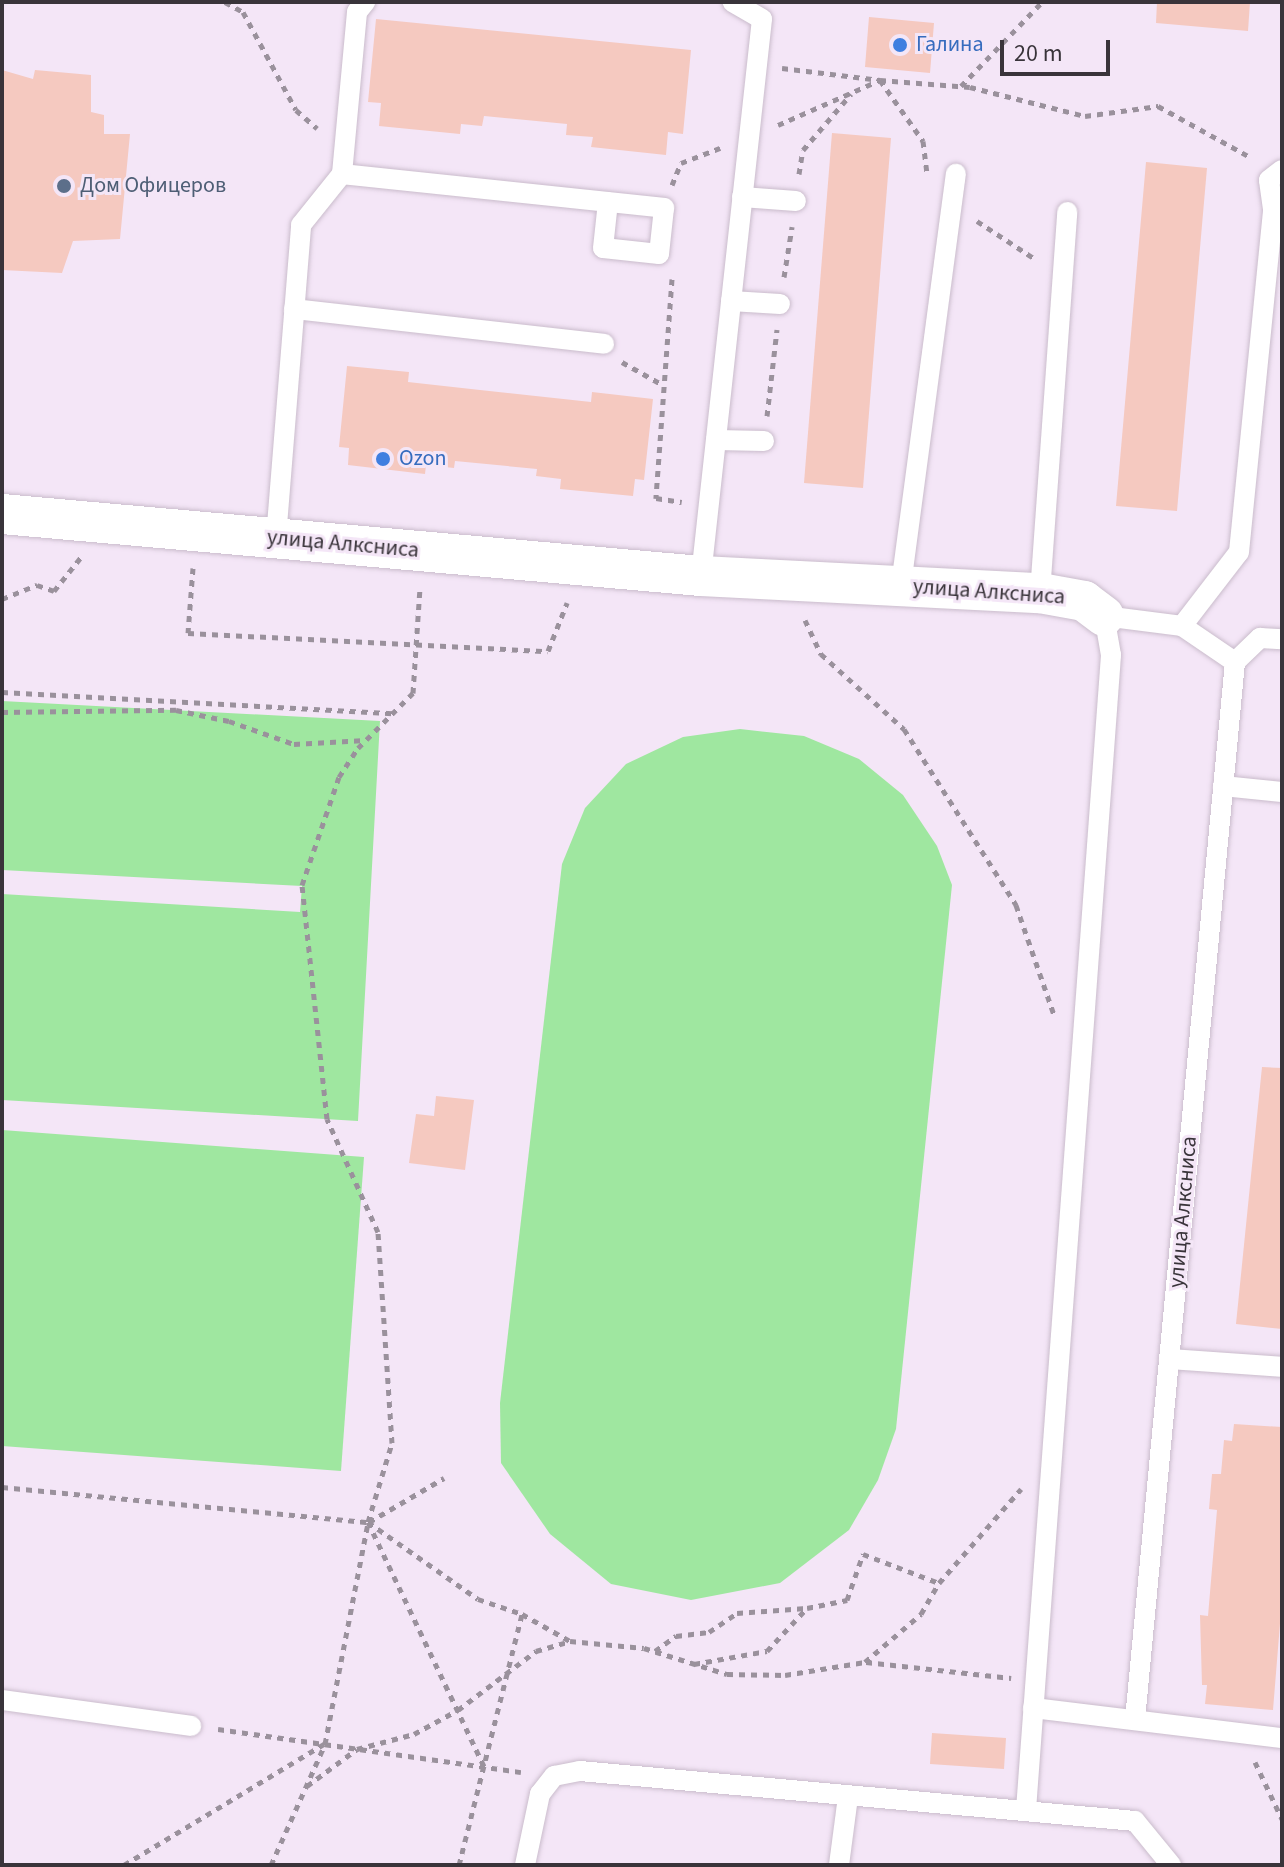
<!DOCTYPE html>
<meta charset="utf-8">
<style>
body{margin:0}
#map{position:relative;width:1284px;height:1867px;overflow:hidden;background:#f4e6f7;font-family:"Source Sans 3",sans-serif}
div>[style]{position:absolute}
.green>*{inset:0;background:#9fe7a0}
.building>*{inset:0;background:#f5c9c0}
.path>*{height:5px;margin-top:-2.5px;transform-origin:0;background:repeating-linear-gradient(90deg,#9a919c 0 6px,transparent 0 12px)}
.roads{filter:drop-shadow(0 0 2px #cabccc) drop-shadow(0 0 2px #cabccc)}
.lane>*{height:20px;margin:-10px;padding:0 10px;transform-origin:10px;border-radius:10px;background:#fff}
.street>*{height:40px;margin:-20px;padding:0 20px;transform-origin:20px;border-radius:20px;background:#fff}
.dots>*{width:22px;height:22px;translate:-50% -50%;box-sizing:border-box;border:4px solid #f4e6f7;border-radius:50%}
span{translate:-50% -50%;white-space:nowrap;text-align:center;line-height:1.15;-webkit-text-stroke:6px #f4e6f7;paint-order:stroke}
.shop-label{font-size:22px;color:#366cbe}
.left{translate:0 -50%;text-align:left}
.service-label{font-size:22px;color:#4e5e75}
.street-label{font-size:22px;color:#39343a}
.frame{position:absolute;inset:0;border:4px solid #39343a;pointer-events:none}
.scale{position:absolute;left:1000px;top:40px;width:110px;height:36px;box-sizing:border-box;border:4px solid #39343a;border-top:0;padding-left:10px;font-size:24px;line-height:28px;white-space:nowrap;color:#39343a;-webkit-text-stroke:6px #f4e6f7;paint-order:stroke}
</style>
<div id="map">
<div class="green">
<div style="clip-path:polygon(2px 701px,380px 721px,358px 1121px,2px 1100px,2px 894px,300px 912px,302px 886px,2px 870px)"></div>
<div style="clip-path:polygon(740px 729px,804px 736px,859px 759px,903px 795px,937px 846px,952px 885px,896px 1429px,878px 1480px,849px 1530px,780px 1583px,691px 1600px,611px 1584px,550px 1534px,501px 1463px,500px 1403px,562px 864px,585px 808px,626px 764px,683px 737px)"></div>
<div style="clip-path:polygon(2px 1130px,364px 1157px,341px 1471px,2px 1446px)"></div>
</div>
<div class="building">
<div style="clip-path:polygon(1157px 2px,1250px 2px,1248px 31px,1156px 23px)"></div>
<div style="clip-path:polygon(869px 17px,934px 23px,930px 73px,865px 67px)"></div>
<div style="clip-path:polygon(376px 19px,691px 50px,683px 134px,668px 132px,666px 155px,591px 147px,593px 137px,566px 135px,567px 124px,484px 116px,482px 126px,461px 124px,460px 134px,379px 126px,381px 103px,368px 102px)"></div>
<div style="clip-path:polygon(2px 70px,33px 79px,35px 70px,91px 75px,91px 112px,104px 115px,104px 134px,130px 134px,120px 239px,73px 241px,62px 273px,2px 270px)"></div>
<div style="clip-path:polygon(832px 133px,891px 138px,863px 488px,804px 483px)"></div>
<div style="clip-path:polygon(1146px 162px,1207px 168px,1177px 511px,1116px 506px)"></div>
<div style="clip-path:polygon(347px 366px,409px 372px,408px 382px,480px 390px,591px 402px,592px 392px,653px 399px,644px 480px,635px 479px,633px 496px,560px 489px,561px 479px,536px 476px,537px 469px,455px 461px,454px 468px,426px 465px,425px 474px,348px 465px,349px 448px,339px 447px)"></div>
<div style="clip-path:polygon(1262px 1067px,1282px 1068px,1282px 1329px,1236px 1324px)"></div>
<div style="clip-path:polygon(436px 1096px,474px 1100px,465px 1170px,409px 1163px,416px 1114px,434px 1116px)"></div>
<div style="clip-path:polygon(1234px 1424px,1282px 1427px,1282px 1599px,1273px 1710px,1205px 1704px,1207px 1685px,1202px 1685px,1200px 1615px,1208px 1616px,1217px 1510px,1209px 1509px,1212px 1474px,1221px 1474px,1224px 1440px,1232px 1441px)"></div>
<div style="clip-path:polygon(932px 1733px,1006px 1738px,1004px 1769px,930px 1764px)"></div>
</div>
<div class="path">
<div style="left:225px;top:2px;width:21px;rotate:29deg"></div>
<div style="left:243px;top:12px;width:111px;rotate:61.6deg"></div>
<div style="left:296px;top:110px;width:28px;rotate:41deg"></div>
<div style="left:782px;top:68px;width:99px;rotate:7deg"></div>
<div style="left:880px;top:80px;width:75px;rotate:54.8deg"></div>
<div style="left:923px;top:141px;width:31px;rotate:83deg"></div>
<div style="left:961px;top:86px;width:117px;rotate:-46deg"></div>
<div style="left:778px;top:125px;width:111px;rotate:-23.8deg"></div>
<div style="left:880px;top:80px;width:90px;rotate:4.4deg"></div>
<div style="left:970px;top:87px;width:119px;rotate:14.2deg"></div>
<div style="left:1085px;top:116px;width:74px;rotate:-7.8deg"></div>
<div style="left:1158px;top:106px;width:107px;rotate:29deg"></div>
<div style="left:799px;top:174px;width:24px;rotate:-81deg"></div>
<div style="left:803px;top:150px;width:74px;rotate:-49.4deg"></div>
<div style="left:672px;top:185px;width:24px;rotate:-68deg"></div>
<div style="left:681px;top:163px;width:42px;rotate:-21deg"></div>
<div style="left:977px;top:221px;width:69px;rotate:33.2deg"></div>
<div style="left:784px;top:277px;width:51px;rotate:-80.9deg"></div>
<div style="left:672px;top:279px;width:220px;rotate:94.2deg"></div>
<div style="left:656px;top:498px;width:26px;rotate:9deg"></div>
<div style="left:622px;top:362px;width:47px;rotate:29.3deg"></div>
<div style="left:767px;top:416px;width:87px;rotate:-83.4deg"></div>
<div style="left:193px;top:568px;width:65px;rotate:94.4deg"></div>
<div style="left:188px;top:633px;width:360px;rotate:2.9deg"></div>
<div style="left:548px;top:651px;width:52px;rotate:-68.4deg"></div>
<div style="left:2px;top:599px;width:38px;rotate:-22deg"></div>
<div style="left:37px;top:585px;width:18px;rotate:19deg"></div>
<div style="left:54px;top:591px;width:43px;rotate:-51.5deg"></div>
<div style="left:805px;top:620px;width:38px;rotate:65deg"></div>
<div style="left:821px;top:654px;width:112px;rotate:42.1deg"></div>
<div style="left:904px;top:729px;width:209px;rotate:57.5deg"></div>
<div style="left:1016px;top:905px;width:116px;rotate:70.9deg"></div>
<div style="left:2px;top:692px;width:391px;rotate:3.1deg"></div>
<div style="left:2px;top:712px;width:174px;rotate:-0.7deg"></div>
<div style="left:176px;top:710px;width:54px;rotate:11.7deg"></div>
<div style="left:229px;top:721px;width:69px;rotate:19.5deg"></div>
<div style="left:294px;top:744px;width:72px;rotate:-3.2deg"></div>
<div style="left:2px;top:1487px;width:368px;rotate:5.5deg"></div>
<div style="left:368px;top:1522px;width:134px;rotate:35deg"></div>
<div style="left:478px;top:1599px;width:46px;rotate:18.8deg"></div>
<div style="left:368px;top:1522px;width:270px;rotate:64.6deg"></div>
<div style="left:369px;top:1522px;width:87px;rotate:-30.4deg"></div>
<div style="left:655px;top:1651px;width:26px;rotate:-36deg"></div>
<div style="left:676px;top:1636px;width:33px;rotate:-7deg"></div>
<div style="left:709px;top:1632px;width:34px;rotate:-34deg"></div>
<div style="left:737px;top:1613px;width:69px;rotate:-4.1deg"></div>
<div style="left:866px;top:1662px;width:146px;rotate:6.3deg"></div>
<div style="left:694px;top:1664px;width:74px;rotate:-10.1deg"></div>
<div style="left:767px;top:1651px;width:59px;rotate:-47.1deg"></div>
<div style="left:807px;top:1608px;width:41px;rotate:-11.3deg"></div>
<div style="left:847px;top:1600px;width:49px;rotate:-70.8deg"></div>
<div style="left:863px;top:1554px;width:81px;rotate:20.9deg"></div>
<div style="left:218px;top:1729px;width:306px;rotate:8.1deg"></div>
<div style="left:1255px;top:1762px;width:63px;rotate:64.7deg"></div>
<div style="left:307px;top:1786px;width:62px;rotate:-36.5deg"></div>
<div style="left:357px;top:1749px;width:59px;rotate:-14.7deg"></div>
<div style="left:414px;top:1734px;width:50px;rotate:-28.6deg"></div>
<div style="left:458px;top:1710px;width:98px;rotate:-37.1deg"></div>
<div style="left:536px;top:1651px;width:35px;rotate:-16deg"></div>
<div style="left:124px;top:1865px;width:234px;rotate:-31.2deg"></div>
<div style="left:271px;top:1865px;width:133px;rotate:-65.9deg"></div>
<div style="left:325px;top:1744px;width:226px;rotate:-79deg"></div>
<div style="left:368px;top:1522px;width:83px;rotate:-73.1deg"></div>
<div style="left:392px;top:1443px;width:211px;rotate:-93.8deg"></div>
<div style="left:378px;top:1232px;width:124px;rotate:-114.3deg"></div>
<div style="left:327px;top:1119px;width:235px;rotate:-96.1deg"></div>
<div style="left:302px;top:885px;width:114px;rotate:-71.1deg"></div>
<div style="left:339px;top:777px;width:35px;rotate:-57deg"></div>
<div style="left:358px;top:748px;width:78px;rotate:-45deg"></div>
<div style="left:413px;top:693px;width:105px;rotate:-86.2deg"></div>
<div style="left:459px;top:1865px;width:259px;rotate:-75.9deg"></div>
<div style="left:522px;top:1614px;width:55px;rotate:29.4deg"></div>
<div style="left:570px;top:1641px;width:74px;rotate:5.4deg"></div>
<div style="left:644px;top:1648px;width:87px;rotate:17.4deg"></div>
<div style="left:727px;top:1674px;width:58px;rotate:1deg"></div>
<div style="left:785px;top:1675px;width:81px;rotate:-9.2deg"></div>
<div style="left:865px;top:1662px;width:74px;rotate:-40.6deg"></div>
<div style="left:921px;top:1614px;width:36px;rotate:-60deg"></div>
<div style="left:939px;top:1583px;width:125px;rotate:-48.9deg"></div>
</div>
<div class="roads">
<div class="lane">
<div style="left:342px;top:174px;width:324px;rotate:6deg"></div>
<div style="left:664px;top:208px;width:46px;rotate:96.2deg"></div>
<div style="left:659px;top:254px;width:56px;rotate:-173.9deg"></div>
<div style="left:603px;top:248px;width:46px;rotate:-83.8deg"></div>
<div style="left:742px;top:197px;width:54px;rotate:4.2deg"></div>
<div style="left:731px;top:301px;width:49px;rotate:3.5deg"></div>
<div style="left:294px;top:309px;width:312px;rotate:6.4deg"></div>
<div style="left:716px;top:440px;width:48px;rotate:1.2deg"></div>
<div style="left:276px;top:538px;width:314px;rotate:-85.4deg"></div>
<div style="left:301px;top:225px;width:65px;rotate:-51.2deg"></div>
<div style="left:342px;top:174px;width:163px;rotate:-84.7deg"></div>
<div style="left:357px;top:12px;width:13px;rotate:-51deg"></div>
<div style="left:701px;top:576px;width:560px;rotate:-83.75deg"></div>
<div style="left:762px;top:19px;width:34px;rotate:-150deg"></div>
<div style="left:901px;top:585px;width:415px;rotate:-82.4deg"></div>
<div style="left:1040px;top:593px;width:382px;rotate:-85.9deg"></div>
<div style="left:1182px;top:626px;width:93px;rotate:-52.4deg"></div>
<div style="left:1239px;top:552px;width:345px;rotate:-84.3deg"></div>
<div style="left:1273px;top:209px;width:29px;rotate:-98deg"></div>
<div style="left:1269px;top:180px;width:16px;rotate:-38deg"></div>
<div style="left:1235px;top:662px;width:35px;rotate:-44deg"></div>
<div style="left:1260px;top:638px;width:22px;rotate:3deg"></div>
<div style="left:1223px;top:786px;width:59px;rotate:5.8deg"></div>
<div style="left:1169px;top:1359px;width:113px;rotate:4deg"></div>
<div style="left:2px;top:1700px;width:191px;rotate:7.8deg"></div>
<div style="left:1033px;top:1708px;width:251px;rotate:6.9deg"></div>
<div style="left:1026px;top:1810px;width:1158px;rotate:-85.79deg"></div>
<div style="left:1111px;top:655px;width:40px;rotate:-100deg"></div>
<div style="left:1104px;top:616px;width:79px;rotate:7.3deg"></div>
<div style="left:1182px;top:626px;width:64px;rotate:34.2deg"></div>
<div style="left:1235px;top:662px;width:1062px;rotate:95.4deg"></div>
<div style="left:525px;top:1865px;width:73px;rotate:-78.1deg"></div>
<div style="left:540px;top:1794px;width:23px;rotate:-52deg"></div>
<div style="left:554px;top:1776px;width:26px;rotate:-11deg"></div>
<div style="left:580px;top:1771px;width:557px;rotate:5.15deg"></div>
<div style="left:1135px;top:1821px;width:57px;rotate:50.7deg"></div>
<div style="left:839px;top:1865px;width:69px;rotate:-82.5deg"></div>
</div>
<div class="street">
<div style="left:2px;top:514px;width:702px;rotate:5.07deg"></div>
<div style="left:701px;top:576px;width:339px;rotate:2.9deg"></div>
<div style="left:1040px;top:593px;width:45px;rotate:10.3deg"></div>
<div style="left:1084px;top:601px;width:25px;rotate:37deg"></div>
</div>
</div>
<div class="dots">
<div style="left:900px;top:45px;background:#3f7fe0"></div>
<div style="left:64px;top:186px;background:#5c6f8a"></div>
<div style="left:383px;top:459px;background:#3f7fe0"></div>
</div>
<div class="shop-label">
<span class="left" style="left:916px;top:45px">Галина</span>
<span class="left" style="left:399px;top:459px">Ozon</span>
</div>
<div class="service-label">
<span class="left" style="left:80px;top:186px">Дом Офицеров</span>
</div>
<div class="street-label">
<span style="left:343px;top:544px;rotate:5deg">улица Алксниса</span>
<span style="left:989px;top:592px;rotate:4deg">улица Алксниса</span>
<span style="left:1183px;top:1212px;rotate:-85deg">улица Алксниса</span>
</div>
<div class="frame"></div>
<div class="scale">20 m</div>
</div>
